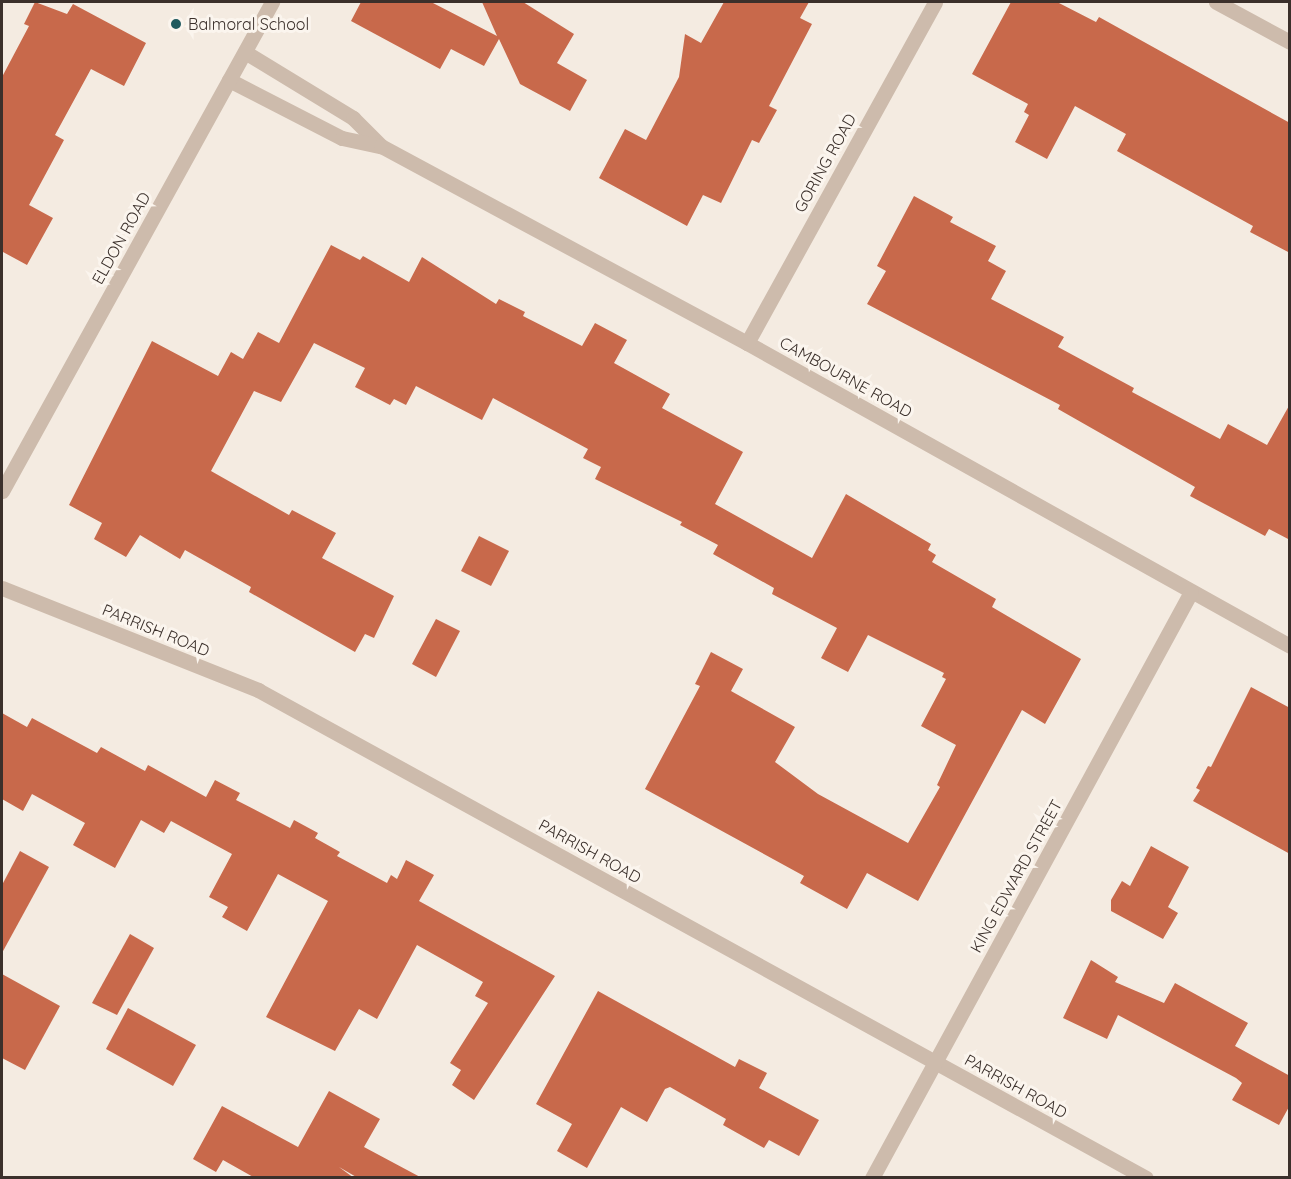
<!DOCTYPE html>
<style>
body{margin:0}
#map{position:relative;width:1291px;height:1179px;overflow:hidden;background:#f4ebe1;font-family:Quicksand,sans-serif}
div>[style]{position:absolute}
.building>*{inset:0;background:#c8694b}
.street>*{height:15px;margin:-7.5px;padding:0 7.5px;transform-origin:7.5px;border-radius:7.5px;background:#cdbbac}
.dots>*{width:16px;height:16px;translate:-50% -50%;box-sizing:border-box;border:3px solid #fbf5ee;border-radius:50%}
span{translate:-50% -50%;white-space:nowrap;text-align:center;line-height:1.15;-webkit-text-stroke:6px #fbf5ee;paint-order:stroke}
.poi-label{font-size:16px;color:#3b302b}
.left{translate:0 -50%;text-align:left}
.street-label{font-size:16px;color:#3b302b}
.frame{position:absolute;inset:0;border:3px solid #3b302b;pointer-events:none}
</style>
<div id="map">
<div class="building">
<div style="clip-path:polygon(35px 2px,67px 14px,73px 4px,146px 43px,124px 86px,91px 69px,55px 135px,64px 140px,29px 205px,53px 218px,27px 265px,3px 252px,2px 256px,2px 77px,29px 26px,24px 24px)"></div>
<div style="clip-path:polygon(361px 2px,431px 2px,497px 36px,482px 2px,523px 2px,574px 34px,557px 63px,587px 80px,570px 111px,520px 84px,499px 39px,484px 66px,451px 49px,440px 69px,351px 21px)"></div>
<div style="clip-path:polygon(724px 2px,809px 2px,800px 18px,812px 24px,769px 106px,777px 110px,759px 143px,752px 140px,721px 203px,703px 195px,687px 226px,599px 178px,625px 129px,646px 140px,679px 77px,685px 34px,701px 43px)"></div>
<div style="clip-path:polygon(1011px 2px,1057px 2px,1096px 22px,1099px 17px,1290px 123px,1290px 253px,1250px 232px,1253px 226px,1117px 151px,1126px 134px,1075px 106px,1047px 159px,1015px 142px,1029px 115px,1024px 112px,1028px 104px,972px 74px)"></div>
<div style="clip-path:polygon(914px 196px,953px 217px,950px 222px,996px 246px,988px 261px,1006px 271px,991px 299px,1064px 337px,1058px 347px,1134px 388px,1132px 392px,1220px 439px,1228px 424px,1267px 445px,1290px 404px,1290px 540px,1269px 529px,1265px 536px,1190px 496px,1195px 487px,1058px 409px,1060px 405px,867px 304px,886px 271px,877px 266px)"></div>
<div style="clip-path:polygon(331px 245px,360px 260px,363px 256px,409px 282px,422px 257px,496px 304px,499px 299px,525px 312px,523px 316px,582px 346px,595px 323px,627px 340px,614px 363px,670px 394px,662px 408px,743px 452px,715px 504px,812px 558px,846px 494px,931px 544px,928px 550px,936px 555px,932px 562px,996px 599px,992px 607px,1081px 659px,1045px 724px,1022px 710px,918px 901px,867px 873px,847px 909px,800px 883px,804px 876px,645px 789px,700px 686px,695px 684px,711px 652px,743px 669px,731px 691px,795px 727px,775px 762px,818px 794px,908px 843px,940px 787px,937px 785px,956px 745px,921px 726px,946px 679px,942px 677px,944px 673px,868px 635px,848px 672px,821px 658px,837px 628px,772px 594px,774px 588px,713px 554px,718px 545px,680px 525px,682px 522px,595px 479px,601px 467px,583px 458px,588px 449px,493px 398px,482px 420px,416px 386px,406px 405px,394px 399px,390px 405px,355px 387px,365px 368px,314px 343px,281px 402px,254px 391px,211px 471px,289px 515px,292px 510px,336px 533px,322px 558px,394px 596px,374px 638px,365px 634px,355px 652px,249px 592px,251px 587px,185px 550px,180px 559px,140px 535px,126px 557px,94px 539px,102px 523px,69px 505px,152px 341px,218px 376px,231px 352px,243px 359px,258px 332px,279px 343px)"></div>
<div style="clip-path:polygon(479px 536px,509px 551px,491px 586px,461px 571px)"></div>
<div style="clip-path:polygon(436px 619px,460px 631px,436px 677px,412px 664px)"></div>
<div style="clip-path:polygon(1251px 687px,1290px 708px,1290px 854px,1193px 801px,1200px 790px,1196px 788px,1208px 766px,1211px 767px)"></div>
<div style="clip-path:polygon(2px 713px,27px 727px,32px 718px,97px 753px,101px 747px,145px 771px,148px 765px,206px 797px,215px 780px,240px 793px,236px 800px,290px 828px,294px 820px,318px 833px,315px 838px,340px 852px,337px 856px,387px 883px,391px 875px,397px 879px,406px 860px,434px 875px,419px 901px,555px 976px,474px 1100px,452px 1085px,461px 1070px,450px 1063px,488px 1003px,475px 996px,483px 982px,417px 945px,377px 1019px,359px 1009px,335px 1051px,266px 1017px,328px 901px,278px 874px,247px 931px,222px 917px,228px 907px,209px 897px,232px 854px,171px 821px,164px 833px,141px 820px,115px 868px,73px 845px,85px 823px,32px 794px,23px 811px,2px 799px)"></div>
<div style="clip-path:polygon(1151px 846px,1189px 867px,1168px 907px,1178px 913px,1163px 939px,1111px 911px,1111px 900px,1122px 881px,1130px 886px)"></div>
<div style="clip-path:polygon(20px 851px,49px 867px,2px 953px,2px 885px)"></div>
<div style="clip-path:polygon(130px 934px,154px 948px,117px 1015px,92px 1003px)"></div>
<div style="clip-path:polygon(1091px 960px,1118px 977px,1115px 982px,1164px 1003px,1175px 983px,1248px 1023px,1235px 1046px,1290px 1076px,1290px 1105px,1279px 1125px,1232px 1100px,1242px 1083px,1236px 1078px,1118px 1015px,1107px 1039px,1063px 1018px)"></div>
<div style="clip-path:polygon(2px 974px,60px 1006px,25px 1070px,2px 1058px)"></div>
<div style="clip-path:polygon(598px 991px,735px 1067px,739px 1059px,767px 1073px,759px 1088px,819px 1120px,799px 1156px,769px 1140px,764px 1148px,723px 1125px,726px 1119px,670px 1087px,665px 1089px,647px 1122px,621px 1107px,587px 1168px,557px 1151px,572px 1124px,536px 1104px)"></div>
<div style="clip-path:polygon(128px 1008px,196px 1045px,173px 1086px,106px 1049px)"></div>
<div style="clip-path:polygon(329px 1091px,380px 1119px,364px 1147px,422px 1178px,358px 1178px,339px 1167px,354px 1178px,255px 1178px,223px 1160px,216px 1172px,193px 1159px,222px 1106px,298px 1147px)"></div>
</div>
<div class="street">
<div style="left:1216px;top:2px;width:84px;rotate:28.4deg"></div>
<div style="left:245px;top:52px;width:127px;rotate:31.4deg"></div>
<div style="left:353px;top:118px;width:40px;rotate:45deg"></div>
<div style="left:229px;top:80px;width:127px;rotate:27.2deg"></div>
<div style="left:342px;top:138px;width:40px;rotate:12deg"></div>
<div style="left:381px;top:146px;width:416px;rotate:28.3deg"></div>
<div style="left:747px;top:343px;width:622px;rotate:29.16deg"></div>
<div style="left:747px;top:343px;width:389px;rotate:-61.1deg"></div>
<div style="left:2px;top:491px;width:559px;rotate:-61.09deg"></div>
<div style="left:2px;top:588px;width:276px;rotate:21.7deg"></div>
<div style="left:258px;top:690px;width:1013px;rotate:28.79deg"></div>
<div style="left:872px;top:1178px;width:667px;rotate:-61.44deg"></div>
</div>
<div class="dots">
<div style="left:176px;top:24px;background:#1f5a5e"></div>
</div>
<div class="poi-label">
<span class="left" style="left:188px;top:24px">Balmoral School</span>
</div>
<div class="street-label">
<span style="left:825px;top:163px;rotate:-61deg">GORING ROAD</span>
<span style="left:121px;top:238px;rotate:-61deg">ELDON ROAD</span>
<span style="left:846px;top:377px;rotate:29deg">CAMBOURNE ROAD</span>
<span style="left:156px;top:630px;rotate:22deg">PARRISH ROAD</span>
<span style="left:590px;top:851px;rotate:29deg">PARRISH ROAD</span>
<span style="left:1016px;top:876px;rotate:-61deg">KING EDWARD STREET</span>
<span style="left:1016px;top:1086px;rotate:29deg">PARRISH ROAD</span>
</div>
<div class="frame"></div>
</div>
